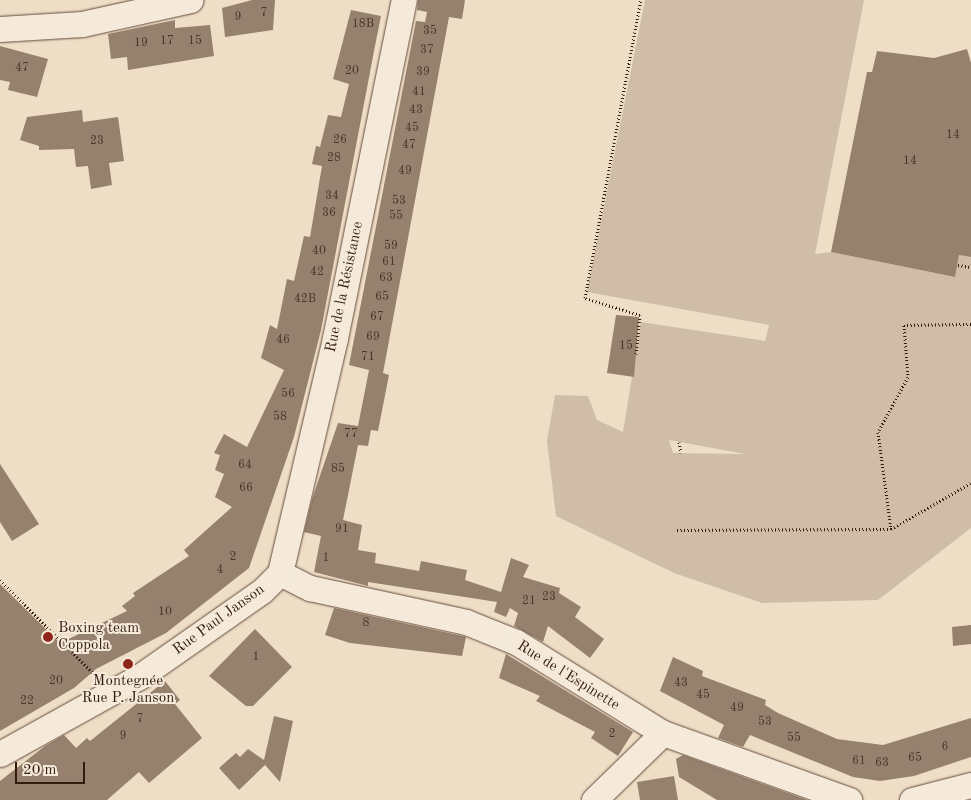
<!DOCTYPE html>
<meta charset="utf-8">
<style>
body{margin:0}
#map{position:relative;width:971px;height:800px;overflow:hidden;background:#efdec6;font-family:"Old Standard TT",serif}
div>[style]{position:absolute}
.green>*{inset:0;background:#cfbda7}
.building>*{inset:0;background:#96806e}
.path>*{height:3px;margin-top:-1.5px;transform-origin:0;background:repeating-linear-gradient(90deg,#351a0e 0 1px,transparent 0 3.5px)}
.roads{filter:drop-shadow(0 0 1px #644b3c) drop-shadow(0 0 1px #644b3c)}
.minor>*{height:25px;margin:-12.5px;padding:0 12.5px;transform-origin:12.5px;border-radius:12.5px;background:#f5eada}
.dots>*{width:14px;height:14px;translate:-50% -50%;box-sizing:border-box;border:2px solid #f5eada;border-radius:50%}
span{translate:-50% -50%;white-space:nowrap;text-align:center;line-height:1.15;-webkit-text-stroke:4px #f5eada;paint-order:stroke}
.number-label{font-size:12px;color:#4d3426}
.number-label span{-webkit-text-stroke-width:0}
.street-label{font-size:15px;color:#351a0e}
.poi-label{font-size:15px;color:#351a0e}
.left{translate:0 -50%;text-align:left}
.scale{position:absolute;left:15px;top:762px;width:70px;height:22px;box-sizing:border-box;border:2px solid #351a0e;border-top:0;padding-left:6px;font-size:15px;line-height:18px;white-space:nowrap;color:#351a0e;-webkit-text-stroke:4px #f5eada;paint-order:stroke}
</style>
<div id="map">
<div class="green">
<div style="clip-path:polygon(evenodd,645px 0,864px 0,815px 254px,831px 252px,955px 277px,959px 255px,971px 257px,971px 528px,878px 600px,762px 603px,674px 573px,556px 516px,547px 441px,555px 395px,588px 396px,597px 420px,623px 432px,641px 322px,765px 341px,769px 325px,587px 292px,645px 0,669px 440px,745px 454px,673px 453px,669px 440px)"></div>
</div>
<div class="building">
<div style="clip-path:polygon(252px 0,275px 0,273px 30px,225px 37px,222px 8px)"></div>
<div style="clip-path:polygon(418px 0,465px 0,462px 19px,449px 17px,383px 373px,389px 375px,378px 431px,371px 430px,368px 446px,358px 445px,343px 520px,362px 525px,358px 550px,376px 553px,375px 563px,419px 571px,421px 561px,467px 570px,465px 580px,501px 592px,511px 558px,529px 565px,523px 577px,560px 588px,559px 593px,581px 607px,575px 617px,604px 639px,590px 658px,548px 626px,543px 642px,514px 626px,518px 613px,510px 608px,506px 617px,494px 612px,497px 602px,368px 582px,368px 586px,314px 572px,321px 536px,304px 532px,312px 499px,338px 423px,358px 426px,369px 370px,349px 365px,416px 21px,425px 22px,427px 12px,417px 10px)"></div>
<div style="clip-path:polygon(351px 10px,381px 16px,375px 46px,321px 330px,294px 437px,249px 568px,166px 633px,96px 669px,74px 688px,0 731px,0 584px,60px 643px,127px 611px,122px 606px,135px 596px,133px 593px,189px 556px,184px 550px,232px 507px,215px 497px,224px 474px,215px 470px,220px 455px,214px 453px,224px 434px,247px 447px,284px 370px,261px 358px,270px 325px,277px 329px,287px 279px,294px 281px,304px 236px,310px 237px,322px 166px,312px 164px,316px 146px,320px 147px,328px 115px,341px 117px,349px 84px,333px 79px)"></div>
<div style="clip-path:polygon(175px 20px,175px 28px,210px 25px,214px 56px,128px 70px,127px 57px,111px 59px,108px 34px)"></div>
<div style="clip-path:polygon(0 46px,48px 59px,37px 97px,8px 90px,10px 82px,0 80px)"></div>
<div style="clip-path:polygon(967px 49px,971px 63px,971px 257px,959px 255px,955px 277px,831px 252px,867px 72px,872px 72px,877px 51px,934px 58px)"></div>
<div style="clip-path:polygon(82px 110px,83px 122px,118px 117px,124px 161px,109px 163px,112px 185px,91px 189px,88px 166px,76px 167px,74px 149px,39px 150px,39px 146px,20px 140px,27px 117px)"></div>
<div style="clip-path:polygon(616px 315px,639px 317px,634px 377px,607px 373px)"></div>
<div style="clip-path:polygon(0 464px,39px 524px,12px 541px,0 522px)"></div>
<div style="clip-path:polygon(334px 608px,462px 636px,466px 637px,462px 656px,350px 643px,325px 635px)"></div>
<div style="clip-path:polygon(971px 625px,971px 644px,953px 646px,952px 627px)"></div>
<div style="clip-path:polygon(255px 629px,292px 667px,253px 706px,246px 706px,209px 676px)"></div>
<div style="clip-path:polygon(506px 654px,633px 732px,618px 756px,591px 738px,595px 732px,536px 701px,540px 696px,499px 678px)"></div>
<div style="clip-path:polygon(673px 657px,703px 671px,702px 676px,766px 700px,765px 705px,778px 713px,837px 739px,883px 745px,971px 718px,971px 757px,914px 776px,880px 781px,853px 777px,750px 735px,743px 747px,718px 738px,724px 725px,660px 691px)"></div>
<div style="clip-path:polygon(165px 681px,180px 700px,175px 704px,202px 738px,149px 783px,139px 772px,107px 800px,0 800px,0 781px,45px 746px,64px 735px,76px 748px,87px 738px,90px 741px)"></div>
<div style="clip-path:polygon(274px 716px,293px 721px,280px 782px,265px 765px,239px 790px,219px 768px,236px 753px,240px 757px,248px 749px,264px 760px)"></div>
<div style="clip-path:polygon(683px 755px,807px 800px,717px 800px,679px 777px,676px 759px)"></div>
<div style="clip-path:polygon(674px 776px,678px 800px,640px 800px,637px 782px)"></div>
</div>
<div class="path">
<div style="left:958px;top:265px;width:13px;rotate:9deg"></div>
<div style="left:971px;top:324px;width:67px;rotate:179.1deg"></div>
<div style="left:904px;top:325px;width:52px;rotate:85.6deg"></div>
<div style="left:908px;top:377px;width:63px;rotate:118.6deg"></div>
<div style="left:878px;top:432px;width:98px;rotate:82.4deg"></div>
<div style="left:891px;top:529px;width:92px;rotate:-29.9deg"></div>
<div style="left:636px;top:354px;width:39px;rotate:-84deg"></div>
<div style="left:640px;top:315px;width:58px;rotate:-162.8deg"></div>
<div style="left:585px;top:298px;width:303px;rotate:-79.4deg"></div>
<div style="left:679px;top:442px;width:11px;rotate:80deg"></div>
<div style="left:677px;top:530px;width:214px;rotate:-0.3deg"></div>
<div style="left:0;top:580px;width:134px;rotate:45deg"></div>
</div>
<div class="roads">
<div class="minor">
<div style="left:0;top:29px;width:82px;rotate:-3.5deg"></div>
<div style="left:82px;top:24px;width:111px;rotate:-12.5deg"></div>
<div style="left:280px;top:573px;width:34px;rotate:27deg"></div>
<div style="left:310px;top:588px;width:160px;rotate:12.3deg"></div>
<div style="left:466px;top:622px;width:54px;rotate:21.8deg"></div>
<div style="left:516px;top:642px;width:173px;rotate:31.8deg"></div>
<div style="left:663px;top:733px;width:198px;rotate:19.8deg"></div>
<div style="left:280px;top:573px;width:241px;rotate:-76.8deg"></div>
<div style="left:335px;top:338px;width:345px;rotate:-78.5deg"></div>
<div style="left:0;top:754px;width:159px;rotate:-29deg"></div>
<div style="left:139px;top:677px;width:150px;rotate:-35deg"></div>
<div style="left:262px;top:591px;width:25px;rotate:-45deg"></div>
<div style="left:594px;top:800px;width:96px;rotate:-44.2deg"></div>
<div style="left:912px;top:800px;width:61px;rotate:-14.3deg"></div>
</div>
</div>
<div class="dots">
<div style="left:48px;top:637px;background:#8f2418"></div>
<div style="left:128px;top:664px;background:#8f2418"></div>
</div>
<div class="number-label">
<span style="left:264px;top:14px">7</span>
<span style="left:238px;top:18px">9</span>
<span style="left:363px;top:25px">18B</span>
<span style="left:430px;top:32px">35</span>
<span style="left:167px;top:42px">17</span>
<span style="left:195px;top:42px">15</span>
<span style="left:141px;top:44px">19</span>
<span style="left:427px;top:51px">37</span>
<span style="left:22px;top:69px">47</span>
<span style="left:352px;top:72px">20</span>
<span style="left:423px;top:73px">39</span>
<span style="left:419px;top:93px">41</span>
<span style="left:416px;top:111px">43</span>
<span style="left:412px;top:129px">45</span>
<span style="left:953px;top:136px">14</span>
<span style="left:340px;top:141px">26</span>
<span style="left:97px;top:142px">23</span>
<span style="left:409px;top:146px">47</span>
<span style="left:334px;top:159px">28</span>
<span style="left:910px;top:162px">14</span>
<span style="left:405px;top:172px">49</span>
<span style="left:332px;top:197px">34</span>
<span style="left:399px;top:202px">53</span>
<span style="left:329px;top:214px">36</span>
<span style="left:396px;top:217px">55</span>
<span style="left:391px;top:247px">59</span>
<span style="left:319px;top:252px">40</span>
<span style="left:389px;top:263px">61</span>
<span style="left:317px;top:273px">42</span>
<span style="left:386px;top:279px">63</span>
<span style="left:382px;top:298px">65</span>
<span style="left:305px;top:300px">42B</span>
<span style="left:377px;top:318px">67</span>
<span style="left:373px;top:338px">69</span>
<span style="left:283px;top:341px">46</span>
<span style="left:626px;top:347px">15</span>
<span style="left:368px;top:358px">71</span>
<span style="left:288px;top:395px">56</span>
<span style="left:280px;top:418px">58</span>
<span style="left:351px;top:435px">77</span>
<span style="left:245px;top:466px">64</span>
<span style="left:338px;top:470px">85</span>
<span style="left:246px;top:489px">66</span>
<span style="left:342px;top:530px">91</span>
<span style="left:233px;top:558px">2</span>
<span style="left:326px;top:559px">1</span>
<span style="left:220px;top:571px">4</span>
<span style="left:549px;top:598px">23</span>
<span style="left:529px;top:602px">21</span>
<span style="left:165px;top:613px">10</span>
<span style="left:366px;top:624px">8</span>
<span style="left:256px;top:658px">1</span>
<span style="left:56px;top:682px">20</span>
<span style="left:681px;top:684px">43</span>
<span style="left:703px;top:696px">45</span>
<span style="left:27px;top:702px">22</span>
<span style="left:737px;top:709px">49</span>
<span style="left:140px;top:720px">7</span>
<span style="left:765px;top:723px">53</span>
<span style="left:612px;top:735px">2</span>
<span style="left:123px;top:737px">9</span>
<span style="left:794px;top:739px">55</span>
<span style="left:945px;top:748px">6</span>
<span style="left:915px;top:759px">65</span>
<span style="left:859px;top:762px">61</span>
<span style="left:882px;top:764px">63</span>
</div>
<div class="street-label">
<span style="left:345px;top:287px;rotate:-78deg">Rue de la Résistance</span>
<span style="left:219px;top:620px;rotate:-36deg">Rue Paul Janson</span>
<span style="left:568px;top:676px;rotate:32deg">Rue de l'Espinette</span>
</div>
<div class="poi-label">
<span class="left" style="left:58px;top:637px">Boxing team<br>Coppola</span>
<span style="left:128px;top:690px">Montegnée<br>Rue P. Janson</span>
</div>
<div class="scale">20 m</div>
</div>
